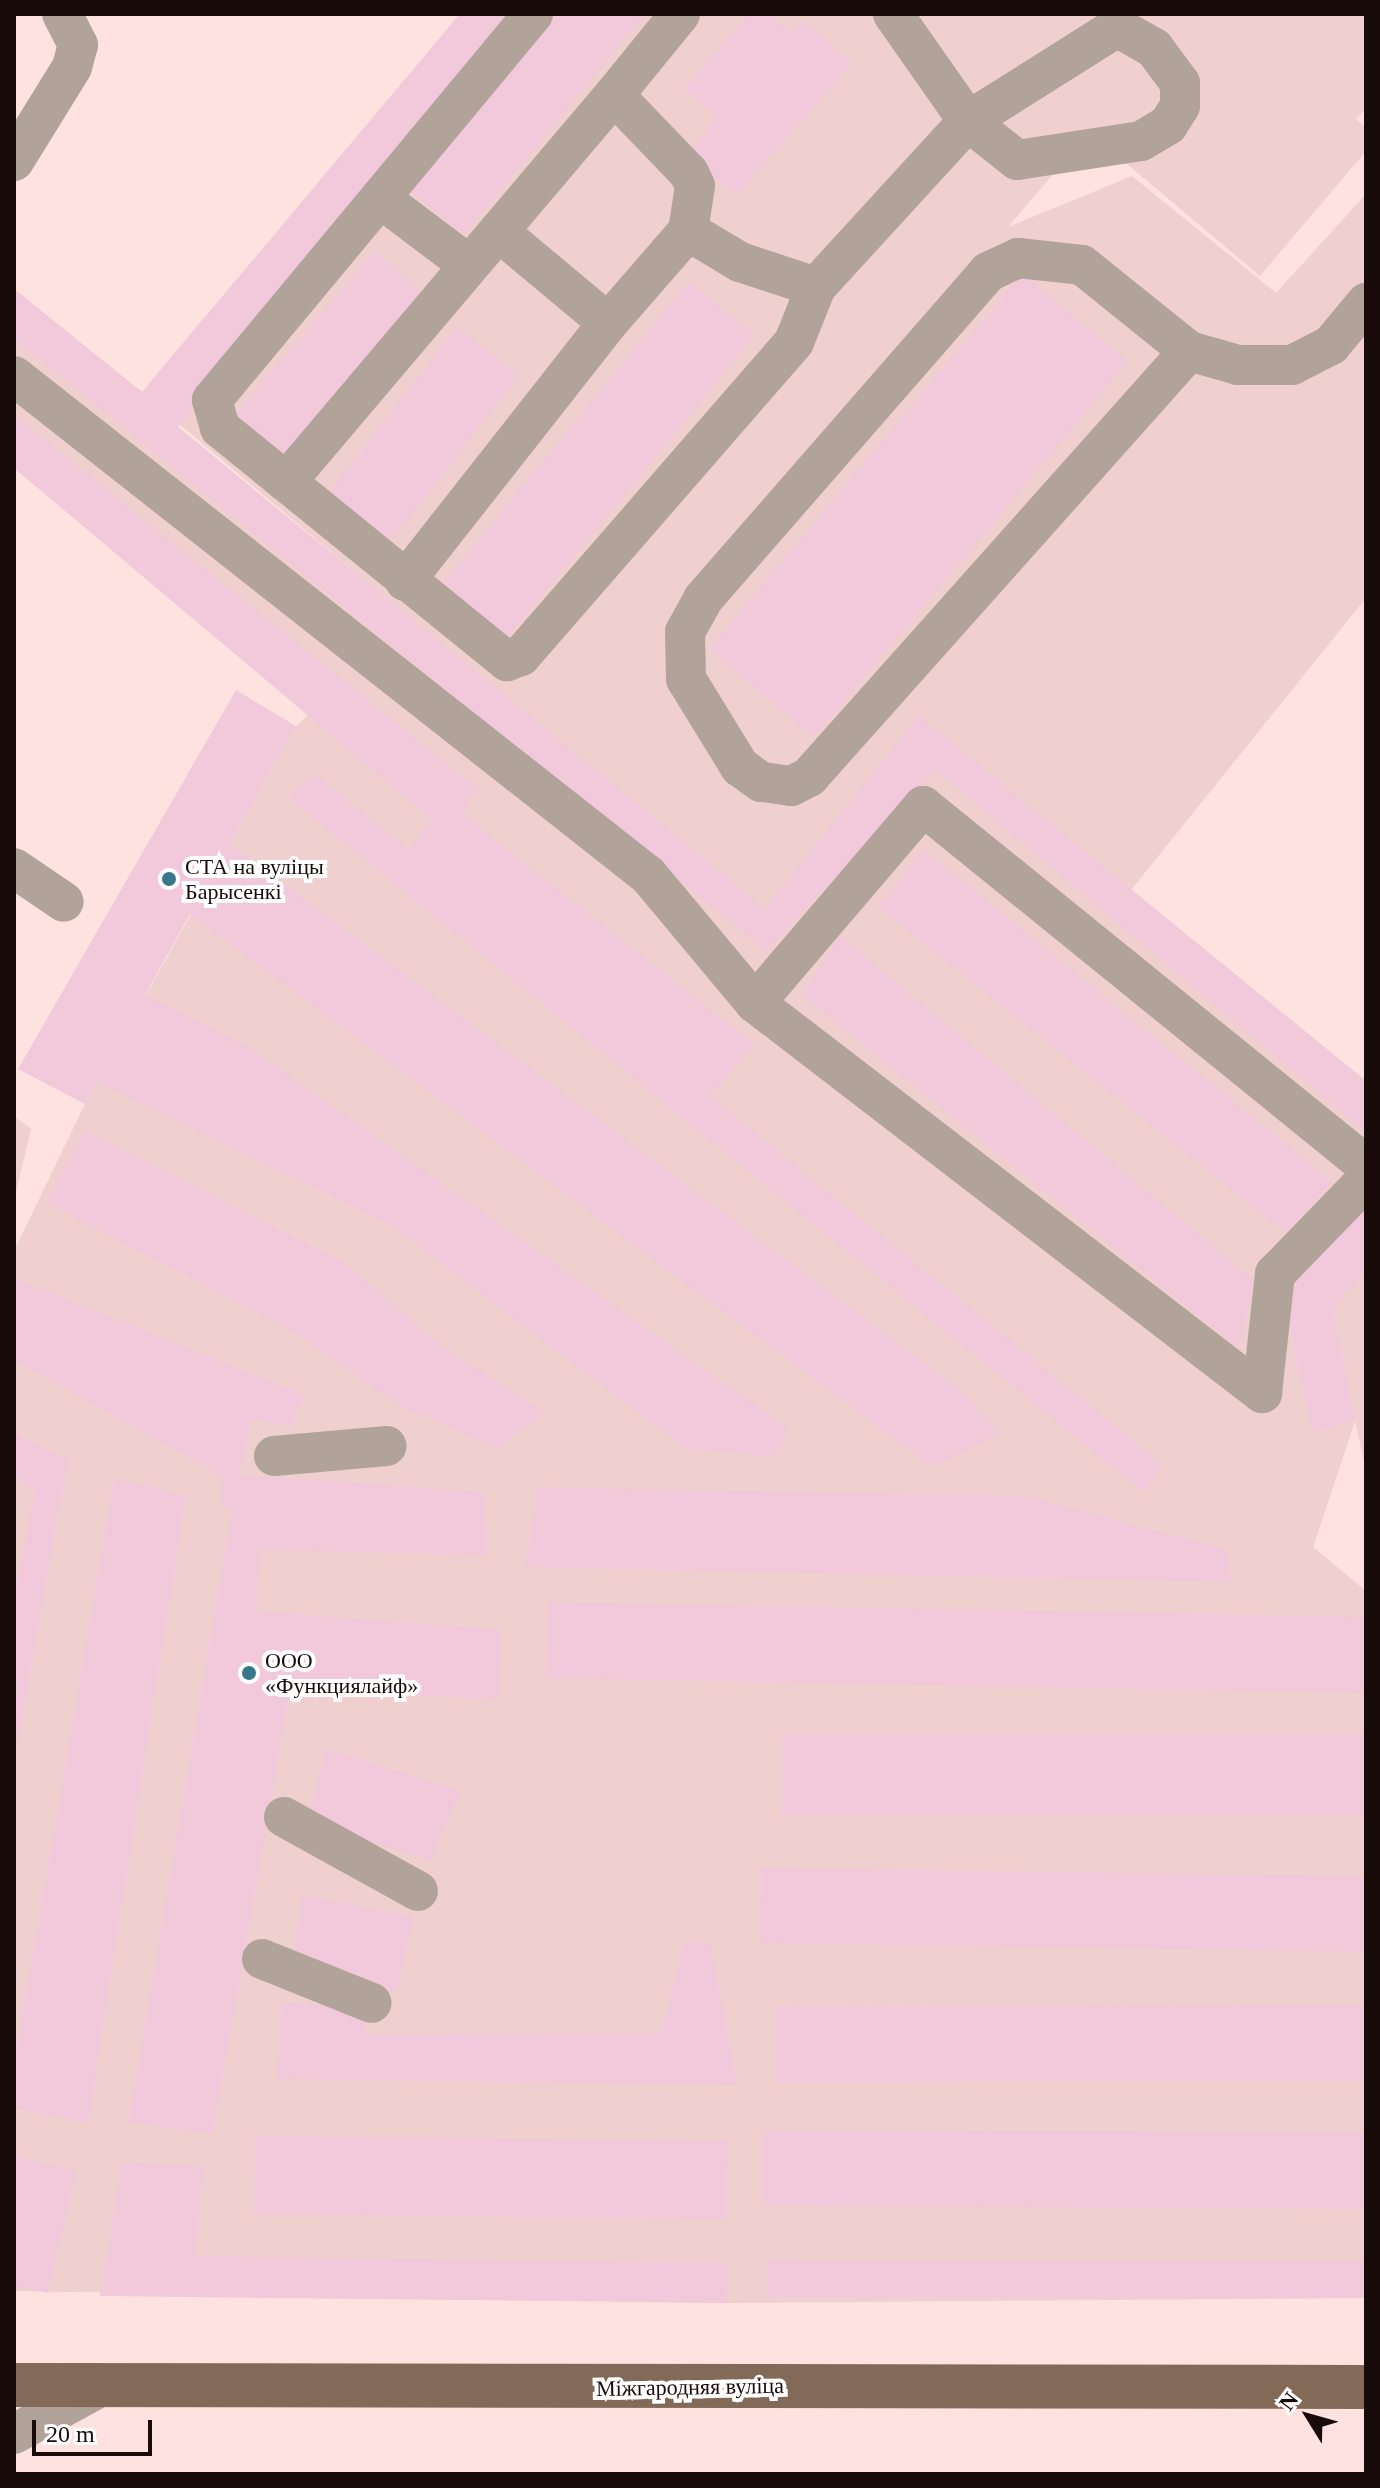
<!DOCTYPE html>
<meta charset="utf-8">
<style>
body{margin:0}
#map{position:relative;width:1380px;height:2488px;overflow:hidden;background:#fde2e0;font-family:Georgia,serif}
div>[style]{position:absolute}
.built>*{inset:0;background:#efd0ce}
.building>*{inset:0;background:#f1c9da}
.minor>*{height:40px;margin:-20px;padding:0 20px;transform-origin:20px;border-radius:20px;background:#b2a39a}
.major>*{height:44px;margin:-22px;padding:0 22px;transform-origin:22px;border-radius:22px;background:#836958}
.dots>*{width:22px;height:22px;translate:-50% -50%;box-sizing:border-box;border:4px solid #fff;border-radius:50%}
span{translate:-50% -50%;white-space:nowrap;text-align:center;line-height:1.15;-webkit-text-stroke:8px #fff;paint-order:stroke}
.poi-label{font-size:22px;color:#190b0a}
.left{translate:0 -50%;text-align:left}
.street-label{font-size:22px;color:#190b0a}
.frame{position:absolute;inset:0;border:16px solid #190b0a;pointer-events:none}
.north{position:absolute;left:1268px;top:2376px;width:80px;height:80px;-webkit-text-stroke:6px #fff;paint-order:stroke;rotate:307deg;font-size:22px;font-weight:700;line-height:32px;text-align:center;color:#190b0a}
.north::after{content:'';display:block;margin:auto;width:28px;height:36px;background:#190b0a;clip-path:polygon(50% 0,100% 100%,50% 72%,0 100%)}
.scale{position:absolute;left:32px;top:2420px;width:120px;height:36px;box-sizing:border-box;border:4px solid #190b0a;border-top:0;padding-left:10px;font-size:24px;line-height:28px;white-space:nowrap;color:#190b0a;-webkit-text-stroke:6px #fff;paint-order:stroke}
</style>
<div id="map">
<div class="built">
<div style="clip-path:polygon(evenodd,460px 14px,1366px 14px,1366px 108px,1356px 119px,1366px 128px,1366px 151px,1260px 276px,1089px 132px,1008px 227px,1132px 176px,1276px 293px,1366px 194px,1366px 598px,1131px 890px,1366px 1081px,1366px 1470px,1355px 1421px,1313px 1547px,1366px 1591px,1366px 2298px,727px 2303px,14px 2291px,14px 1251px,85px 1104px,296px 726px,311px 712px,14px 468px,14px 289px,142px 392px,460px 14px,157px 405px,409px 618px,408px 619px,178px 427px,157px 405px)"></div>
<div style="clip-path:polygon(14px 1116px,31px 1129px,14px 1201px)"></div>
</div>
<div class="building">
<div style="clip-path:polygon(460px 14px,519px 14px,178px 427px,765px 909px,919px 716px,1366px 1081px,1366px 1132px,936px 770px,766px 951px,14px 338px,14px 289px,142px 392px)"></div>
<div style="clip-path:polygon(544px 14px,645px 14px,464px 235px,403px 185px)"></div>
<div style="clip-path:polygon(749px 14px,769px 14px,792px 34px,803px 21px,852px 63px,736px 196px,688px 154px,718px 118px,684px 89px)"></div>
<div style="clip-path:polygon(375px 251px,424px 293px,279px 462px,230px 420px)"></div>
<div style="clip-path:polygon(1022px 274px,1128px 361px,814px 737px,709px 649px)"></div>
<div style="clip-path:polygon(689px 282px,755px 335px,502px 644px,437px 591px)"></div>
<div style="clip-path:polygon(457px 327px,519px 375px,383px 551px,321px 503px)"></div>
<div style="clip-path:polygon(14px 415px,478px 789px,462px 814px,754px 1044px,710px 1096px,1163px 1465px,1143px 1492px,288px 797px,315px 774px,409px 850px,432px 820px,14px 468px)"></div>
<div style="clip-path:polygon(236px 690px,296px 726px,230px 844px,957px 1387px,1000px 1433px,932px 1467px,190px 914px,145px 995px,250px 1048px,789px 1429px,775px 1457px,685px 1448px,392px 1226px,97px 1082px,85px 1104px,18px 1069px)"></div>
<div style="clip-path:polygon(923px 849px,1332px 1182px,1286px 1233px,879px 907px)"></div>
<div style="clip-path:polygon(840px 936px,1255px 1281px,1239px 1349px,802px 995px)"></div>
<div style="clip-path:polygon(84px 1130px,341px 1260px,443px 1347px,545px 1413px,496px 1448px,399px 1405px,292px 1331px,47px 1203px)"></div>
<div style="clip-path:polygon(1366px 1205px,1366px 1270px,1333px 1309px,1355px 1420px,1312px 1432px,1283px 1295px)"></div>
<div style="clip-path:polygon(14px 1278px,304px 1395px,292px 1427px,252px 1419px,240px 1475px,484px 1492px,487px 1555px,259px 1550px,257px 1611px,501px 1630px,499px 1699px,290px 1690px,213px 2134px,128px 2122px,232px 1511px,220px 1502px,222px 1476px,14px 1360px)"></div>
<div style="clip-path:polygon(14px 1432px,68px 1460px,16px 1752px,14px 1599px,34px 1490px,14px 1474px)"></div>
<div style="clip-path:polygon(114px 1478px,186px 1496px,88px 2123px,14px 2108px,14px 2064px)"></div>
<div style="clip-path:polygon(537px 1487px,1026px 1496px,1225px 1549px,1232px 1582px,525px 1567px)"></div>
<div style="clip-path:polygon(548px 1602px,1366px 1617px,1366px 1693px,547px 1678px)"></div>
<div style="clip-path:polygon(782px 1734px,1366px 1734px,1366px 1815px,782px 1815px)"></div>
<div style="clip-path:polygon(326px 1749px,461px 1791px,431px 1860px,306px 1823px)"></div>
<div style="clip-path:polygon(761px 1868px,1366px 1876px,1366px 1952px,760px 1943px)"></div>
<div style="clip-path:polygon(302px 1895px,414px 1917px,397px 1991px,291px 1969px)"></div>
<div style="clip-path:polygon(684px 1942px,710px 1942px,738px 2085px,276px 2079px,282px 2002px,368px 2009px,364px 2034px,661px 2033px)"></div>
<div style="clip-path:polygon(1366px 2005px,1366px 2081px,775px 2082px,775px 2006px)"></div>
<div style="clip-path:polygon(762px 2130px,1366px 2132px,1366px 2209px,762px 2206px)"></div>
<div style="clip-path:polygon(255px 2136px,728px 2141px,726px 2219px,254px 2214px)"></div>
<div style="clip-path:polygon(14px 2157px,77px 2171px,48px 2293px,14px 2286px)"></div>
<div style="clip-path:polygon(122px 2162px,204px 2166px,195px 2256px,728px 2263px,727px 2303px,100px 2296px)"></div>
<div style="clip-path:polygon(768px 2260px,1366px 2261px,1366px 2298px,768px 2297px)"></div>
</div>
<div class="minor">
<div style="left:533px;top:14px;width:502px;rotate:129.75deg"></div>
<div style="left:212px;top:400px;width:29px;rotate:74deg"></div>
<div style="left:220px;top:428px;width:370px;rotate:39.1deg"></div>
<div style="left:507px;top:661px;width:15px;rotate:-20deg"></div>
<div style="left:521px;top:656px;width:416px;rotate:-49deg"></div>
<div style="left:794px;top:342px;width:59px;rotate:-68.2deg"></div>
<div style="left:816px;top:287px;width:225px;rotate:-47.5deg"></div>
<div style="left:968px;top:121px;width:131px;rotate:-125deg"></div>
<div style="left:680px;top:14px;width:104px;rotate:129.2deg"></div>
<div style="left:614px;top:95px;width:108px;rotate:46.1deg"></div>
<div style="left:689px;top:173px;width:14px;rotate:65deg"></div>
<div style="left:695px;top:186px;width:46px;rotate:98.8deg"></div>
<div style="left:688px;top:231px;width:61px;rotate:30.8deg"></div>
<div style="left:740px;top:262px;width:80px;rotate:18.2deg"></div>
<div style="left:1117px;top:27px;width:43px;rotate:29.6deg"></div>
<div style="left:1154px;top:48px;width:44px;rotate:53.4deg"></div>
<div style="left:1180px;top:83px;width:23px;rotate:90deg"></div>
<div style="left:1180px;top:106px;width:22px;rotate:122deg"></div>
<div style="left:1168px;top:125px;width:31px;rotate:149deg"></div>
<div style="left:1141px;top:141px;width:125px;rotate:171.3deg"></div>
<div style="left:1017px;top:160px;width:63px;rotate:-141.5deg"></div>
<div style="left:968px;top:121px;width:176px;rotate:-32.2deg"></div>
<div style="left:14px;top:161px;width:110px;rotate:-58.3deg"></div>
<div style="left:72px;top:67px;width:23px;rotate:-75deg"></div>
<div style="left:78px;top:45px;width:35px;rotate:-117deg"></div>
<div style="left:380px;top:198px;width:111px;rotate:37deg"></div>
<div style="left:608px;top:323px;width:122px;rotate:-49deg"></div>
<div style="left:1189px;top:351px;width:571px;rotate:131.73deg"></div>
<div style="left:809px;top:777px;width:20px;rotate:153deg"></div>
<div style="left:791px;top:786px;width:30px;rotate:-172deg"></div>
<div style="left:761px;top:782px;width:26px;rotate:-144deg"></div>
<div style="left:740px;top:767px;width:103px;rotate:-121.5deg"></div>
<div style="left:686px;top:679px;width:47px;rotate:-91.2deg"></div>
<div style="left:685px;top:632px;width:38px;rotate:-61deg"></div>
<div style="left:703px;top:599px;width:434px;rotate:-48.9deg"></div>
<div style="left:988px;top:272px;width:33px;rotate:-25deg"></div>
<div style="left:1018px;top:258px;width:64px;rotate:6.2deg"></div>
<div style="left:1082px;top:265px;width:137px;rotate:38.8deg"></div>
<div style="left:1189px;top:351px;width:51px;rotate:15.9deg"></div>
<div style="left:1238px;top:365px;width:54px"></div>
<div style="left:1292px;top:365px;width:44px;rotate:-27.1deg"></div>
<div style="left:1331px;top:345px;width:55px;rotate:-50.2deg"></div>
<div style="left:14px;top:376px;width:807px;rotate:38.21deg"></div>
<div style="left:648px;top:875px;width:167px;rotate:50.1deg"></div>
<div style="left:755px;top:1003px;width:640px;rotate:37.57deg"></div>
<div style="left:1262px;top:1393px;width:120px;rotate:-83.8deg"></div>
<div style="left:1275px;top:1274px;width:131px;rotate:-45.9deg"></div>
<div style="left:286px;top:482px;width:507px;rotate:-49.72deg"></div>
<div style="left:405px;top:581px;width:328px;rotate:-51.8deg"></div>
<div style="left:608px;top:323px;width:143px;rotate:-140.1deg"></div>
<div style="left:14px;top:868px;width:60px;rotate:34.2deg"></div>
<div style="left:755px;top:1003px;width:259px;rotate:-49.5deg"></div>
<div style="left:923px;top:806px;width:570px;rotate:39.02deg"></div>
<div style="left:274px;top:1456px;width:113px;rotate:-5.1deg"></div>
<div style="left:284px;top:1817px;width:153px;rotate:28.9deg"></div>
<div style="left:262px;top:1959px;width:118px;rotate:21.8deg"></div>
<div style="left:14px;top:2434px;width:98px;rotate:-28.7deg"></div>
</div>
<div class="major">
<div style="left:14px;top:2385px;width:1352px;rotate:0.08deg"></div>
</div>
<div class="dots">
<div style="left:169px;top:879px;background:#38778c"></div>
<div style="left:249px;top:1673px;background:#38778c"></div>
</div>
<div class="poi-label">
<span class="left" style="left:185px;top:879px">СТА на вуліцы<br>Барысенкі</span>
<span class="left" style="left:265px;top:1673px">ООО<br>«Функциялайф»</span>
</div>
<div class="street-label">
<span style="left:690px;top:2387px;rotate:-1deg">Міжгародняя вуліца</span>
</div>
<div class="frame"></div>
<div class="north">N</div>
<div class="scale">20 m</div>
</div>
